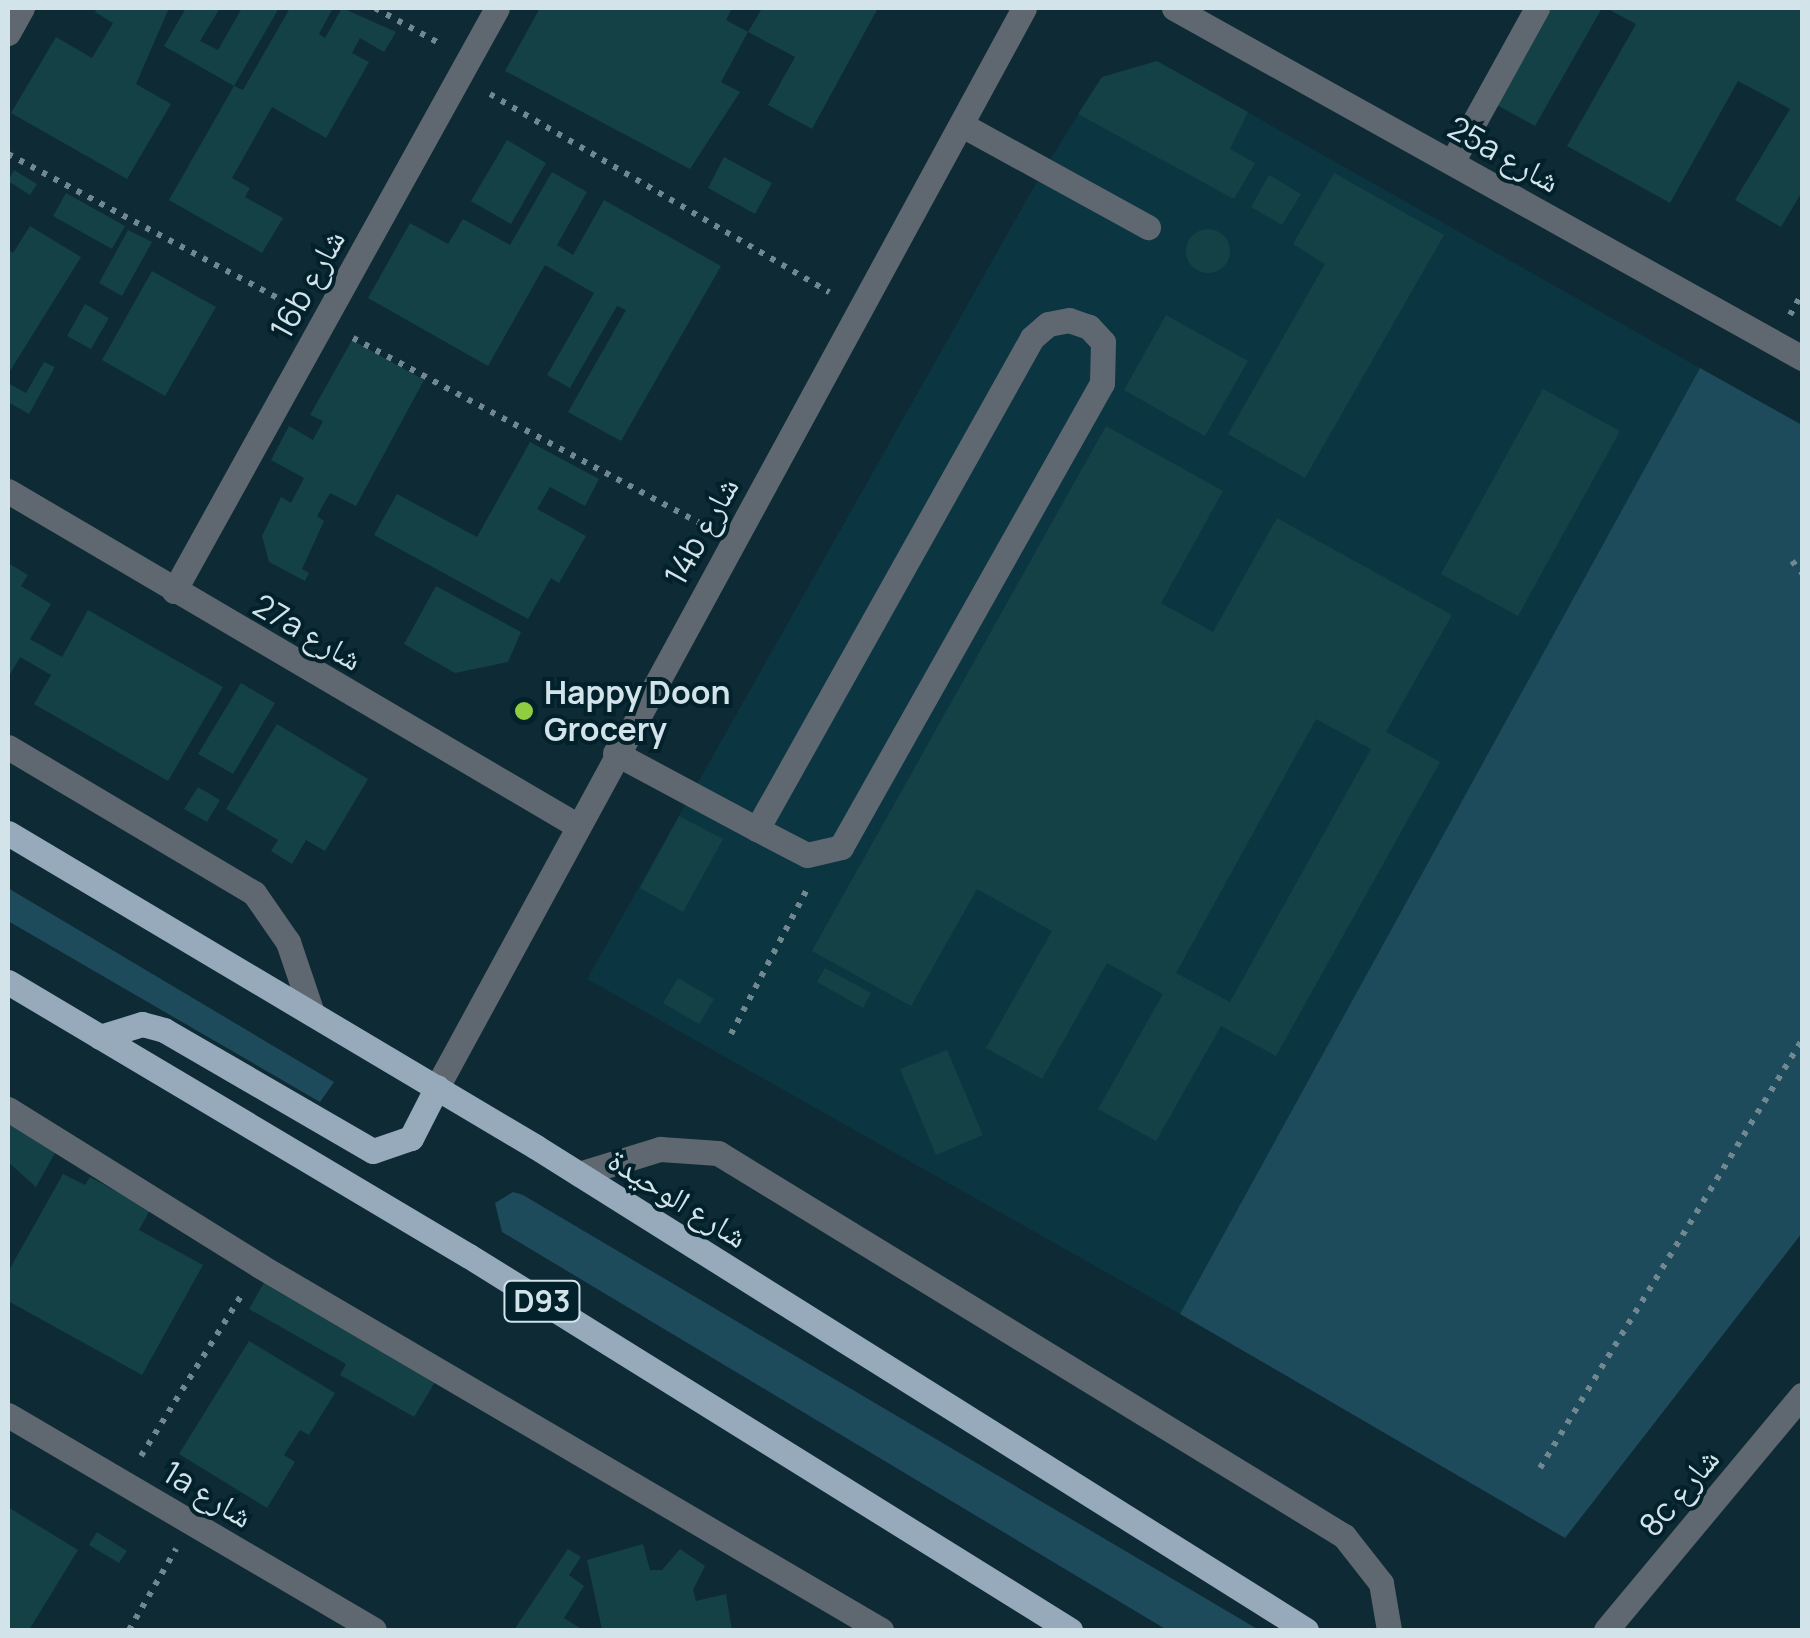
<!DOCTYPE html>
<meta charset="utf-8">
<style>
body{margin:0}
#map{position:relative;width:1810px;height:1638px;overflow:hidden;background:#0d2a35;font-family:Manrope,"Noto Naskh Arabic",sans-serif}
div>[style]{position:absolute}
.built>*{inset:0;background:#0c3542}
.green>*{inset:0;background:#1e4b5c}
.building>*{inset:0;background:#144146}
.round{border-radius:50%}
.path>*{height:6px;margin-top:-3px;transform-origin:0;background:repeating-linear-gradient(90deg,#718891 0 5px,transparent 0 13px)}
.minor>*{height:25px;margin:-12.5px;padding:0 12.5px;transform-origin:12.5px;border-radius:12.5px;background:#5f6871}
.major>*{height:25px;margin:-12.5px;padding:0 12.5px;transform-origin:12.5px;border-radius:12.5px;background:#96aabc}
.dots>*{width:28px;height:28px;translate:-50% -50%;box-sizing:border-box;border:5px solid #03212b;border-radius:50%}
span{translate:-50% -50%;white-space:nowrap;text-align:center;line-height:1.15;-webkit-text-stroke:8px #03212b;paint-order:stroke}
.shield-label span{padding:2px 8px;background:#03212b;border:2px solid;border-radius:8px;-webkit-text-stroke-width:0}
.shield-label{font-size:30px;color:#d3e3ea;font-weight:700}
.street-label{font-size:32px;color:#d3e3ea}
.poi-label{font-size:32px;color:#d3e3ea;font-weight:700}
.left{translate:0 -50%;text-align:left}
.frame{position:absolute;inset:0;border:10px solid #d3e3ea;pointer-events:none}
</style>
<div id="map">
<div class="built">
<div style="clip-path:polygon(1157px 61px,1700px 368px,1180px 1314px,587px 979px,1044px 169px,1102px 77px)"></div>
</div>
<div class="green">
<div style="clip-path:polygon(1700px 368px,1802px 425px,1802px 1233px,1565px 1538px,1180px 1314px)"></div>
<div style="clip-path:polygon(8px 888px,334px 1082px,320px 1102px,8px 921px)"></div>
<div style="clip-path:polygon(513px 1192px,523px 1195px,1259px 1630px,1167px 1630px,502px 1232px,495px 1203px)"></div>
</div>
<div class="building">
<div style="clip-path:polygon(97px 8px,169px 8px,136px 84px,171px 104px,127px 179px,11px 113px,56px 37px,92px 58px,113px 23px,95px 12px)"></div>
<div style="clip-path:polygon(186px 8px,220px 8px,200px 41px,218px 50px,242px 8px,279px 8px,234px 86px,164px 46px)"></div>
<div style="clip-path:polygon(290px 8px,333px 8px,319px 34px,325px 38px,342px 8px,396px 32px,384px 52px,360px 38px,352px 53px,369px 62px,326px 138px,272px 107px,232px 178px,250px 188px,245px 197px,283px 218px,262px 253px,169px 200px,234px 86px,243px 90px)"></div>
<div style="clip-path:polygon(540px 8px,732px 8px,726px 20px,748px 32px,721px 82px,740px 92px,690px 169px,505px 71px)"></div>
<div style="clip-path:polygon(755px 8px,878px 8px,812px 129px,768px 105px,795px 57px,748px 32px,761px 10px)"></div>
<div style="clip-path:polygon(1549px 8px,1602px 8px,1535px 126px,1495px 104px)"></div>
<div style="clip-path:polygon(1606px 8px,1802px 8px,1802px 192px,1781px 227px,1735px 200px,1790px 109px,1738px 81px,1670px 203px,1567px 146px,1636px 24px)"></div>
<div style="clip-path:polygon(1157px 61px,1248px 112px,1230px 149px,1255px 163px,1234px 199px,1078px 114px,1102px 77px)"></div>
<div style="clip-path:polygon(507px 140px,546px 163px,511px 224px,471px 201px)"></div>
<div style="clip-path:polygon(724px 157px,772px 183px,755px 214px,708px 188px)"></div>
<div style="clip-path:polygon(14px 170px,37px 184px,30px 195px,8px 181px)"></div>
<div style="clip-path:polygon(552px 172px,587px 192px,557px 245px,573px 255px,604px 200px,721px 266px,621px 441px,568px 412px,626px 310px,617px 306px,570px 388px,547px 375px,594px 293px,545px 265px,488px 366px,368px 298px,410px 223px,448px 244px,463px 219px,510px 245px)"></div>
<div style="clip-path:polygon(1334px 173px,1444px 235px,1305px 478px,1228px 434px,1325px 264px,1293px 244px)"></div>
<div style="clip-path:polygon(1269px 175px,1301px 194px,1282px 225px,1251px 207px)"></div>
<div style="clip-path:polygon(66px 193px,125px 226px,112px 249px,53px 216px)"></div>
<div style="clip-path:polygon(30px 226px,81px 257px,10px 371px,8px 250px,13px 253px)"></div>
<div class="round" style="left:1186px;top:229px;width:44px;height:44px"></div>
<div style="clip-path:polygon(128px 230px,152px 242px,122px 296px,99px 283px)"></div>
<div style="clip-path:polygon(152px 271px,216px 307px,165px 396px,102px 360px)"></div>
<div style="clip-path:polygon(85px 304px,109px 318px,91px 349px,67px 336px)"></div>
<div style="clip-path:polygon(1166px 315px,1248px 361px,1205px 436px,1124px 390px)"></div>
<div style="clip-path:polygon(352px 340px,424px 380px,356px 506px,330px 493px,317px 516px,324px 521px,302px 569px,309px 573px,305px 581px,269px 562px,262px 536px,281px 497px,291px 503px,304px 478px,271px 460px,289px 426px,313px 440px,323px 421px,310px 415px)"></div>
<div style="clip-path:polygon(44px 362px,55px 367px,29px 414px,8px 402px,8px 383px,26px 393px)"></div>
<div style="clip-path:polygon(1543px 389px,1620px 431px,1518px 616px,1441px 574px)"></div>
<div style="clip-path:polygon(evenodd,1106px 426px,1223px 491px,1161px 603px,1213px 632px,1277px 518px,1452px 615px,1386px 732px,1440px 762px,1276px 1056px,1221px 1026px,1156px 1141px,1098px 1109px,1163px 994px,1107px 963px,1042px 1079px,986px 1048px,1052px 931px,977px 889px,911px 1006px,812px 951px,1106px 426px,1316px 719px,1371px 749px,1230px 1002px,1176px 973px,1316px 719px)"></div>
<div style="clip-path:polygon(530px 442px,599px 479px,585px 506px,550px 487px,537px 509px,586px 536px,559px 583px,551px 578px,528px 619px,374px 535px,397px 494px,477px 537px)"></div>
<div style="clip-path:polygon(8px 563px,28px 575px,21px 586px,51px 604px,30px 639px,62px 657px,88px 610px,223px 687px,168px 781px,34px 704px,51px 675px,20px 657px,8px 678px)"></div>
<div style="clip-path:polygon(436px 586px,521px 632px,508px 662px,455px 673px,404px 644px)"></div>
<div style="clip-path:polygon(241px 683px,275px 703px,233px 774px,198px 754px)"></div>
<div style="clip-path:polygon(277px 724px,368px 779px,325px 851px,306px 840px,292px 864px,271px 851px,278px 840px,226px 809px)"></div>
<div style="clip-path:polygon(198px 787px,220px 800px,207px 822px,184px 809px)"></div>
<div style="clip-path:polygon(679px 816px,723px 839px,683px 912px,640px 888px)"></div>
<div style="clip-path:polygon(825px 968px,871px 993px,863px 1008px,817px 982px)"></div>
<div style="clip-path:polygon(678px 978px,714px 999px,699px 1024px,663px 1003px)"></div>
<div style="clip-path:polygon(947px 1050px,983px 1135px,936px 1155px,900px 1069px)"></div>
<div style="clip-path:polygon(10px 1119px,59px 1146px,36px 1187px,8px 1162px)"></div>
<div style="clip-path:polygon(63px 1174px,85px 1185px,90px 1177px,150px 1210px,139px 1230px,203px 1265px,142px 1375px,8px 1301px,8px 1272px)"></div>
<div style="clip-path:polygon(266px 1279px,438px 1377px,414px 1417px,340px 1375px,346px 1364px,249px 1309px)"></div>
<div style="clip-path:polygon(249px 1341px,335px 1393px,309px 1435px,300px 1430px,284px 1455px,295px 1462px,267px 1508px,179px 1454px)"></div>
<div style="clip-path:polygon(8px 1507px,78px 1550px,29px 1630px,8px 1630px)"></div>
<div style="clip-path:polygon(97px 1532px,127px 1551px,119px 1563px,89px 1545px)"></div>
<div style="clip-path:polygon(643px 1544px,650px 1570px,662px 1570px,680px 1549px,705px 1566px,693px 1590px,696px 1601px,726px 1594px,732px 1630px,602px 1630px,587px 1560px)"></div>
<div style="clip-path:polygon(568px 1549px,581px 1557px,569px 1575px,584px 1586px,564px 1618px,583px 1630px,514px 1630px)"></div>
</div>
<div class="path">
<div style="left:375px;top:8px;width:73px;rotate:28.7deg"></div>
<div style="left:490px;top:94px;width:393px;rotate:30.3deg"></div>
<div style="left:8px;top:154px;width:323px;rotate:28.1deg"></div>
<div style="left:1790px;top:315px;width:25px;rotate:-61deg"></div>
<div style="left:353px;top:338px;width:397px;rotate:28.1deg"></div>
<div style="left:1792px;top:561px;width:16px;rotate:50deg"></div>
<div style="left:731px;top:1034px;width:164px;rotate:-62.3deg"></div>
<div style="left:141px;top:1456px;width:192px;rotate:-58deg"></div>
<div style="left:1540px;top:1468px;width:502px;rotate:-58.53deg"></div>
<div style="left:129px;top:1630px;width:94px;rotate:-59.9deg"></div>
</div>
<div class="minor">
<div style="left:1174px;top:8px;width:719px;rotate:29.13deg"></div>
<div style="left:8px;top:33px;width:29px;rotate:-61deg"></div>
<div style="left:964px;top:126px;width:210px;rotate:28.8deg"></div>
<div style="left:1452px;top:162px;width:176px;rotate:-61.1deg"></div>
<div style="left:8px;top:491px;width:661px;rotate:30.44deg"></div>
<div style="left:174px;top:591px;width:666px;rotate:-61.01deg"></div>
<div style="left:8px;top:747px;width:286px;rotate:30.7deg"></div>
<div style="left:254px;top:893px;width:60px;rotate:55.2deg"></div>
<div style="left:288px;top:942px;width:75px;rotate:71.3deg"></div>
<div style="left:615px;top:753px;width:161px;rotate:28.2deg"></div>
<div style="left:757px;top:829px;width:56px;rotate:27.5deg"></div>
<div style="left:807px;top:855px;width:35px;rotate:-13deg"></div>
<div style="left:841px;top:847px;width:532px;rotate:-60.64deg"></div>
<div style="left:1102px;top:383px;width:41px;rotate:-88.6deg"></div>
<div style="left:1103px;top:342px;width:21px;rotate:-133deg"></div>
<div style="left:1089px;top:327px;width:21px;rotate:-161deg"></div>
<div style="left:1069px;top:320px;width:21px;rotate:169deg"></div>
<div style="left:1048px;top:324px;width:21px;rotate:139deg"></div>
<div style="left:1032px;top:338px;width:563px;rotate:119.25deg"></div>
<div style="left:437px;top:1087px;width:1228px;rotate:-61.45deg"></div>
<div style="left:8px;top:1109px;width:297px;rotate:31.9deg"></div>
<div style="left:260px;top:1266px;width:720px;rotate:30.38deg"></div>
<div style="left:579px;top:1174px;width:85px;rotate:-17.2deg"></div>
<div style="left:660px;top:1149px;width:58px;rotate:3.9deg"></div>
<div style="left:718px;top:1153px;width:734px;rotate:31.46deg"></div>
<div style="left:1344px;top:1536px;width:60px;rotate:51.8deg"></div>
<div style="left:1381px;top:1583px;width:48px;rotate:80.3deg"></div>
<div style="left:8px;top:1415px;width:424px;rotate:30.4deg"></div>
<div style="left:1606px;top:1630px;width:306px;rotate:-50.2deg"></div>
</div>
<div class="major">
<div style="left:8px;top:833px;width:614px;rotate:30.74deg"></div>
<div style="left:536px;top:1147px;width:909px;rotate:32.1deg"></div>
<div style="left:8px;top:982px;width:536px;rotate:30.73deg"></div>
<div style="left:469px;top:1256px;width:708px;rotate:31.89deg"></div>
<div style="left:100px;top:1037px;width:44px;rotate:-17.2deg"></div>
<div style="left:142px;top:1024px;width:23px;rotate:15deg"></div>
<div style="left:164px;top:1030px;width:241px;rotate:30.1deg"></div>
<div style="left:373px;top:1151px;width:40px;rotate:-18.9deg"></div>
<div style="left:411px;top:1138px;width:57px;rotate:-63deg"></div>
</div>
<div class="dots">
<div style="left:524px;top:711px;background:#90cd41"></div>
</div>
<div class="shield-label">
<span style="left:542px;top:1301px">D93</span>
</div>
<div class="street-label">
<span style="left:1504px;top:154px;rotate:29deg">25a شارع</span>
<span style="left:307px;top:284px;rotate:-61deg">16b شارع</span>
<span style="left:701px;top:531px;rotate:-61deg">14b شارع</span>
<span style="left:308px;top:632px;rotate:30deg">27a شارع</span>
<span style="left:678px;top:1198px;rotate:32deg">شارع الوحيدة</span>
<span style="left:1679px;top:1492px;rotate:-50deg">8c شارع</span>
<span style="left:208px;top:1494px;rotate:31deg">1a شارع</span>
</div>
<div class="poi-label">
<span class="left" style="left:544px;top:711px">Happy Doon<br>Grocery</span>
</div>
<div class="frame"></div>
</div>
